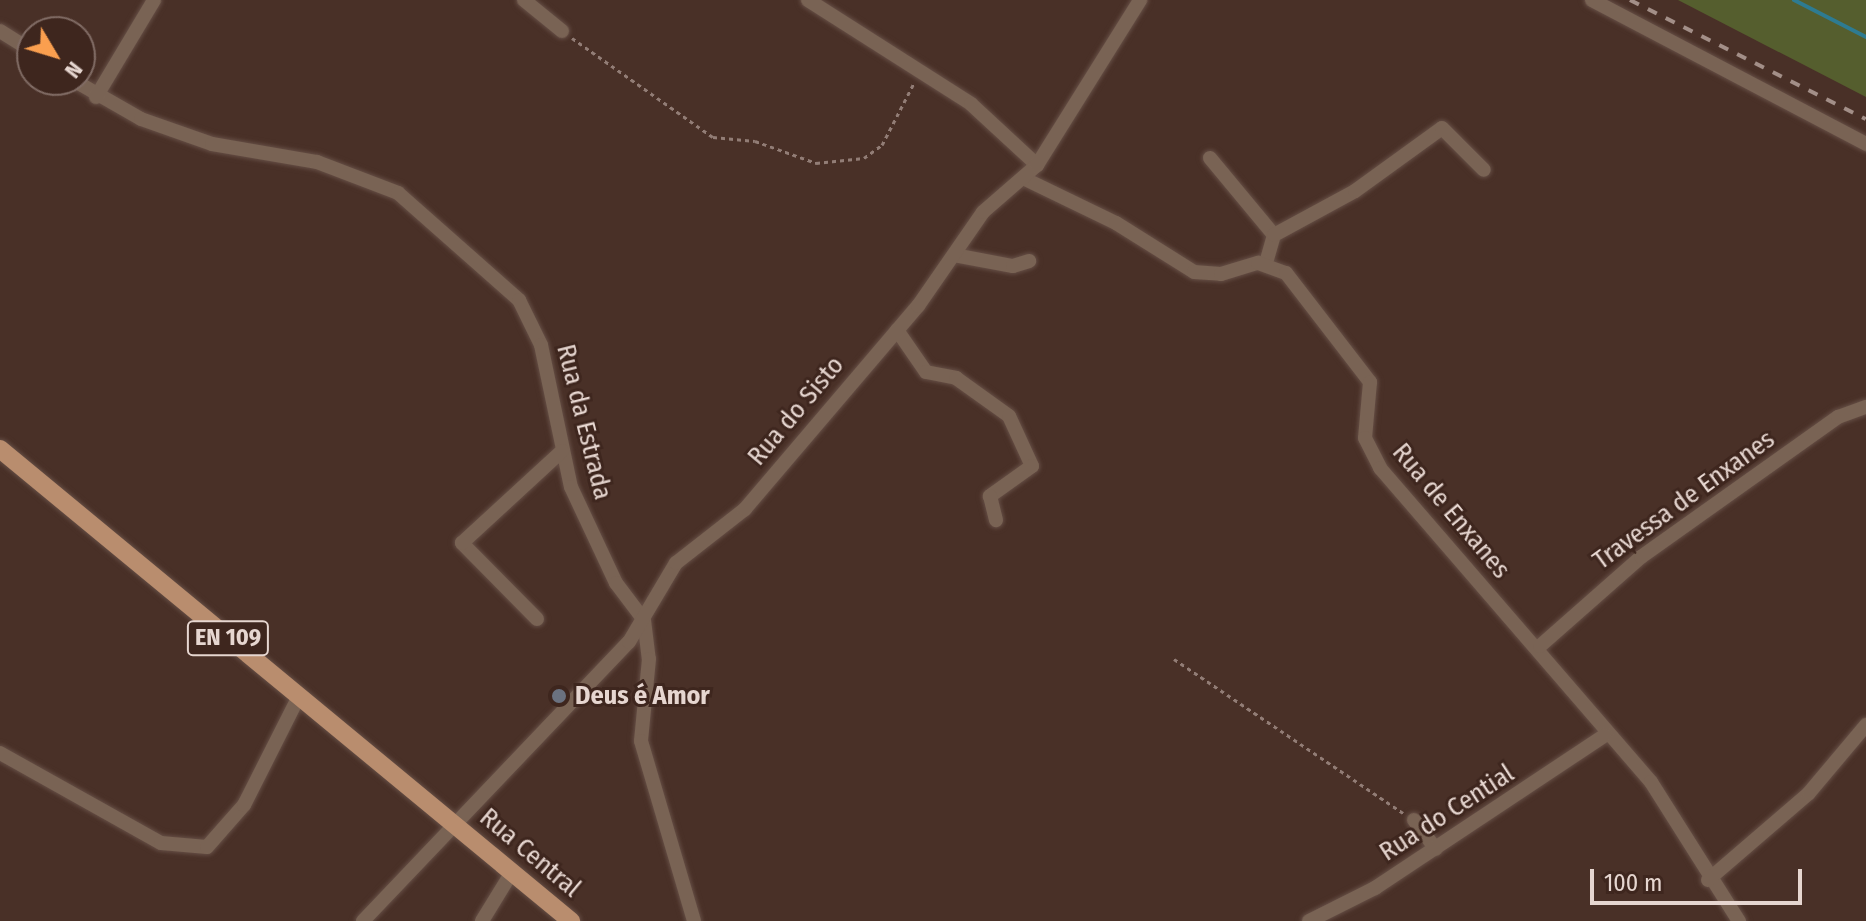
<!DOCTYPE html>
<meta charset="utf-8">
<style>
body{margin:0}
#map{position:relative;width:1866px;height:921px;overflow:hidden;background:#493027;font-family:"Fira Sans Condensed",sans-serif}
div>[style]{position:absolute}
.green>*{inset:0;background:#555e2e}
.stream>*{height:4px;margin:-2px;padding:0 2px;transform-origin:2px;border-radius:2px;background:#2e7b91}
.path>*{height:3px;margin-top:-1.5px;transform-origin:0;background:repeating-linear-gradient(90deg,#927d76 0 4px,transparent 0 8px)}
.roads{filter:drop-shadow(0 0 2px #654e45) drop-shadow(0 0 2px #654e45)}
.minor>*{height:14px;margin:-7px;padding:0 7px;transform-origin:7px;border-radius:7px;background:#796354}
.major>*{height:18px;margin:-9px;padding:0 9px;transform-origin:9px;border-radius:9px;background:#b98d6e}
.rail>*{height:4px;margin-top:-2px;transform-origin:0;background:repeating-linear-gradient(90deg,#a38f88 0 10px,transparent 0 20px)}
.dots>*{width:22px;height:22px;translate:-50% -50%;box-sizing:border-box;border:4px solid #3e261e;border-radius:50%}
span{translate:-50% -50%;white-space:nowrap;text-align:center;line-height:1.15;-webkit-text-stroke:6px #3e261e;paint-order:stroke}
.shield-label span{padding:2px 6px;background:#3e261e;border:2px solid;border-radius:6px;-webkit-text-stroke-width:0}
.shield-label{font-size:24px;color:#e6d6d0;font-weight:700}
.street-label{font-size:26px;color:#e6d6d0}
.poi-label{font-size:26px;color:#e6d6d0;font-weight:700}
.left{translate:0 -50%;text-align:left}
.north{position:absolute;left:16px;top:16px;width:80px;height:80px;box-sizing:border-box;background:#3e261e;border:2px solid #816c65;border-radius:50%;rotate:128deg;font-size:22px;font-weight:700;line-height:32px;text-align:center;color:#e6d6d0}
.north::after{content:'';display:block;margin:auto;width:28px;height:36px;background:#fa9f4f;clip-path:polygon(50% 0,100% 100%,50% 72%,0 100%)}
.scale{position:absolute;left:1590px;top:869px;width:212px;height:36px;box-sizing:border-box;border:4px solid #e6d6d0;border-top:0;padding-left:10px;font-size:24px;line-height:28px;white-space:nowrap;color:#e6d6d0;-webkit-text-stroke:6px #3e261e;paint-order:stroke}
</style>
<div id="map">
<div class="green">
<div style="clip-path:polygon(1678px 0,1866px 0,1866px 97px)"></div>
</div>
<div class="stream">
<div style="left:1794px;top:0;width:81px;rotate:27.2deg"></div>
</div>
<div class="path">
<div style="left:572px;top:38px;width:172px;rotate:35.1deg"></div>
<div style="left:713px;top:137px;width:42px;rotate:5.4deg"></div>
<div style="left:755px;top:141px;width:65px;rotate:19.8deg"></div>
<div style="left:816px;top:163px;width:48px;rotate:-5.9deg"></div>
<div style="left:864px;top:158px;width:22px;rotate:-36deg"></div>
<div style="left:882px;top:145px;width:70px;rotate:-62.7deg"></div>
<div style="left:1174px;top:659px;width:276px;rotate:33.9deg"></div>
</div>
<div class="roads">
<div class="minor">
<div style="left:524px;top:0;width:49px;rotate:39.2deg"></div>
<div style="left:808px;top:0;width:193px;rotate:32.5deg"></div>
<div style="left:971px;top:104px;width:90px;rotate:42.7deg"></div>
<div style="left:1592px;top:0;width:310px;rotate:27.7deg"></div>
<div style="left:0;top:31px;width:38px;rotate:32deg"></div>
<div style="left:73px;top:80px;width:78px;rotate:29.8deg"></div>
<div style="left:141px;top:119px;width:75px;rotate:19.4deg"></div>
<div style="left:212px;top:144px;width:107px;rotate:9.7deg"></div>
<div style="left:317px;top:162px;width:87px;rotate:20.9deg"></div>
<div style="left:398px;top:193px;width:162px;rotate:41.5deg"></div>
<div style="left:519px;top:300px;width:50px;rotate:63.9deg"></div>
<div style="left:541px;top:345px;width:145px;rotate:78.1deg"></div>
<div style="left:571px;top:487px;width:106px;rotate:64.9deg"></div>
<div style="left:616px;top:583px;width:46px;rotate:52.9deg"></div>
<div style="left:644px;top:620px;width:39px;rotate:83deg"></div>
<div style="left:649px;top:659px;width:82px;rotate:95.6deg"></div>
<div style="left:641px;top:741px;width:188px;rotate:73.6deg"></div>
<div style="left:96px;top:97px;width:113px;rotate:-59.1deg"></div>
<div style="left:1210px;top:158px;width:100px;rotate:50.3deg"></div>
<div style="left:1274px;top:235px;width:29px;rotate:106deg"></div>
<div style="left:1025px;top:179px;width:101px;rotate:25.8deg"></div>
<div style="left:1116px;top:223px;width:92px;rotate:32.1deg"></div>
<div style="left:1194px;top:272px;width:27px;rotate:4deg"></div>
<div style="left:1221px;top:274px;width:39px;rotate:-17deg"></div>
<div style="left:1258px;top:263px;width:30px;rotate:20deg"></div>
<div style="left:1286px;top:273px;width:138px;rotate:52.4deg"></div>
<div style="left:1370px;top:382px;width:56px;rotate:95.1deg"></div>
<div style="left:1365px;top:438px;width:34px;rotate:63deg"></div>
<div style="left:1380px;top:468px;width:415px;rotate:49.2deg"></div>
<div style="left:1651px;top:782px;width:165px;rotate:57.7deg"></div>
<div style="left:1274px;top:235px;width:92px;rotate:-28.5deg"></div>
<div style="left:1355px;top:191px;width:107px;rotate:-35.9deg"></div>
<div style="left:1442px;top:128px;width:59px;rotate:45deg"></div>
<div style="left:954px;top:255px;width:60px;rotate:10.6deg"></div>
<div style="left:1013px;top:266px;width:17px;rotate:-17deg"></div>
<div style="left:897px;top:330px;width:51px;rotate:55.4deg"></div>
<div style="left:926px;top:372px;width:31px;rotate:11deg"></div>
<div style="left:956px;top:378px;width:65px;rotate:35.6deg"></div>
<div style="left:1009px;top:416px;width:55px;rotate:65.3deg"></div>
<div style="left:1032px;top:466px;width:52px;rotate:144.5deg"></div>
<div style="left:990px;top:496px;width:25px;rotate:76deg"></div>
<div style="left:537px;top:619px;width:107px;rotate:-134.6deg"></div>
<div style="left:462px;top:543px;width:136px;rotate:-42.6deg"></div>
<div style="left:1540px;top:646px;width:135px;rotate:-41.4deg"></div>
<div style="left:1641px;top:557px;width:242px;rotate:-35.4deg"></div>
<div style="left:1838px;top:417px;width:30px;rotate:-20deg"></div>
<div style="left:0;top:753px;width:184px;rotate:29.2deg"></div>
<div style="left:161px;top:843px;width:46px;rotate:5deg"></div>
<div style="left:207px;top:847px;width:56px;rotate:-48.6deg"></div>
<div style="left:244px;top:805px;width:122px;rotate:-63.2deg"></div>
<div style="left:1414px;top:820px;width:36px;rotate:53deg"></div>
<div style="left:1708px;top:880px;width:133px;rotate:-40.7deg"></div>
<div style="left:1809px;top:793px;width:89px;rotate:-50deg"></div>
<div style="left:363px;top:921px;width:385px;rotate:-46.4deg"></div>
<div style="left:629px;top:642px;width:92px;rotate:-59.3deg"></div>
<div style="left:676px;top:563px;width:88px;rotate:-38deg"></div>
<div style="left:745px;top:509px;width:267px;rotate:-49.6deg"></div>
<div style="left:918px;top:306px;width:114px;rotate:-55.3deg"></div>
<div style="left:983px;top:212px;width:72px;rotate:-41deg"></div>
<div style="left:1037px;top:165px;width:195px;rotate:-58deg"></div>
<div style="left:482px;top:921px;width:57px;rotate:-58.5deg"></div>
<div style="left:1309px;top:921px;width:74px;rotate:-26.6deg"></div>
<div style="left:1375px;top:888px;width:276px;rotate:-33.6deg"></div>
</div>
<div class="major">
<div style="left:0;top:449px;width:741px;rotate:39.58deg"></div>
</div>
</div>
<div class="rail">
<div style="left:1630px;top:0;width:264px;rotate:26.8deg"></div>
</div>
<div class="dots">
<div style="left:559px;top:696px;background:#6b7280"></div>
</div>
<div class="shield-label">
<span style="left:228px;top:638px">EN 109</span>
</div>
<div class="street-label">
<span style="left:796px;top:411px;rotate:-50deg">Rua do Sisto</span>
<span style="left:584px;top:422px;rotate:76deg">Rua da Estrada</span>
<span style="left:1684px;top:500px;rotate:-36deg">Travessa de Enxanes</span>
<span style="left:1451px;top:511px;rotate:50deg">Rua de Enxanes</span>
<span style="left:1447px;top:813px;rotate:-33deg">Rua do Cential</span>
<span style="left:530px;top:853px;rotate:40deg">Rua Central</span>
</div>
<div class="poi-label">
<span class="left" style="left:575px;top:696px">Deus é Amor</span>
</div>
<div class="north">N</div>
<div class="scale">100 m</div>
</div>
